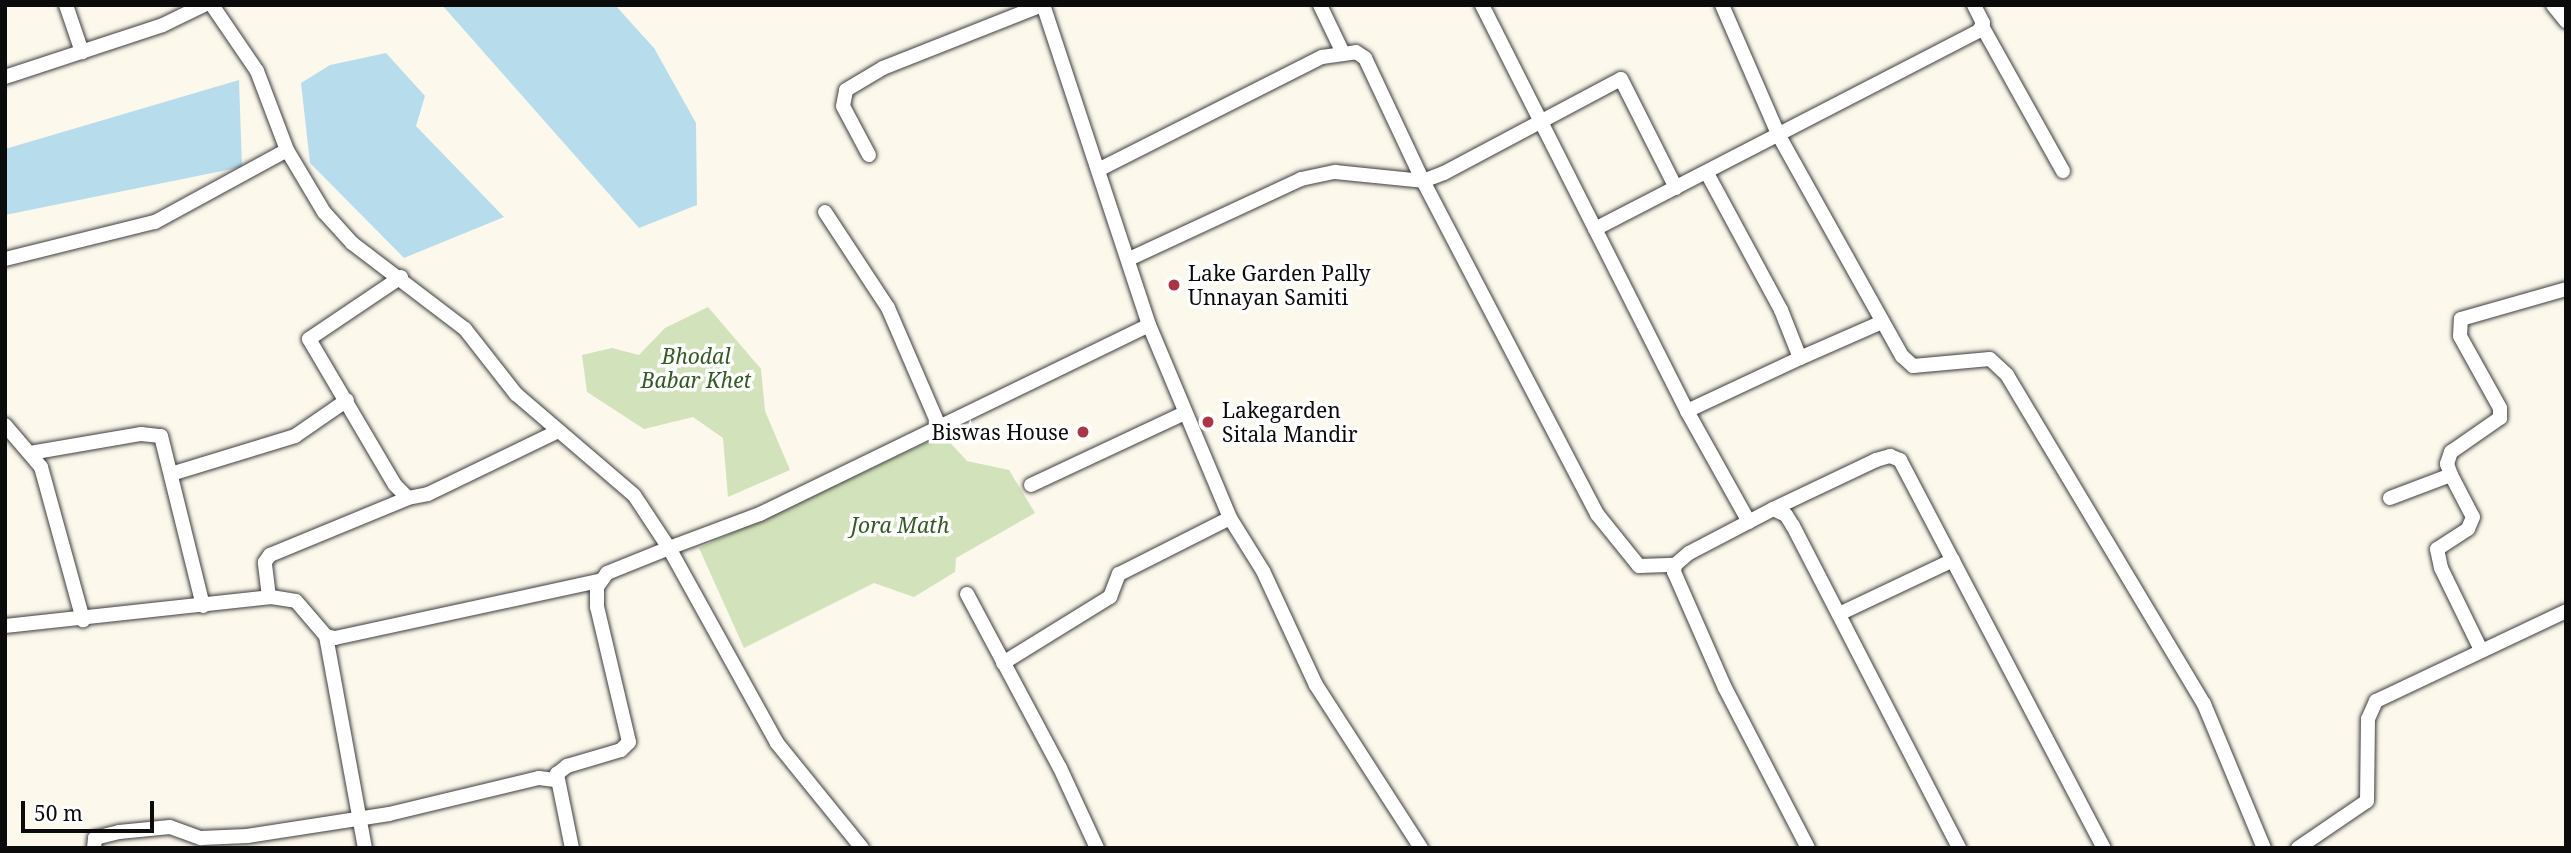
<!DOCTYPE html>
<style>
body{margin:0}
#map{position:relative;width:2571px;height:853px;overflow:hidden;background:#fcf8ec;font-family:"Noto Serif",serif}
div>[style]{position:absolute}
.green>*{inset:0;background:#d2e2ba}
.water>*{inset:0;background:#b7dded}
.roads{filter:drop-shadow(0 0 2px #3e3e3e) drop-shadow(0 0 2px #3e3e3e)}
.street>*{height:14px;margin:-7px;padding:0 7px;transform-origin:7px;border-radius:7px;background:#fff}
.dots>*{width:19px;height:19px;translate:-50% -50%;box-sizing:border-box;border:4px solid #fff;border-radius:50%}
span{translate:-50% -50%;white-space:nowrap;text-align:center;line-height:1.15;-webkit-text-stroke:7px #fff;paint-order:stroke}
.poi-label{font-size:21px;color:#0b0b0b}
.left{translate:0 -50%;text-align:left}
.right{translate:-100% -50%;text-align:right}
.park-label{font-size:21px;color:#345925;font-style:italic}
.frame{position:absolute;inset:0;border:7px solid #0b0b0b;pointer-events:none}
.scale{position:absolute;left:21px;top:801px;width:133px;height:32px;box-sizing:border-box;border:4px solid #0b0b0b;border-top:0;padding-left:9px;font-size:21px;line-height:24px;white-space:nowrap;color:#0b0b0b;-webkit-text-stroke:5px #fff;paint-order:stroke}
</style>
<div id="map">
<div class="green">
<div style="clip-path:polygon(708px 307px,761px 369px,765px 411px,790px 470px,728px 497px,723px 438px,693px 417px,644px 429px,587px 392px,582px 355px,612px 348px,639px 355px,665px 328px)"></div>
<div style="clip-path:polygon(943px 435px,967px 461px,1009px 470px,1035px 513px,956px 558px,955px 572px,914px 597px,874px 583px,744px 648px,699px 548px)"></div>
</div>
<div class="water">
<div style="clip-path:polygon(442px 5px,615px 5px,654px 48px,696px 123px,697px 205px,639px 228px)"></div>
<div style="clip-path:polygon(386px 53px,425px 96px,416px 126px,504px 217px,404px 258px,310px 163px,301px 83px,330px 65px)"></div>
<div style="clip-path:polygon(239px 80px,242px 167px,5px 215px,5px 149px)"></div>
</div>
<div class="roads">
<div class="street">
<div style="left:66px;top:5px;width:50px;rotate:71.2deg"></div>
<div style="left:212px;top:5px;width:80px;rotate:55.7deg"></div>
<div style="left:257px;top:71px;width:85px;rotate:69.2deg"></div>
<div style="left:287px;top:150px;width:72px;rotate:59.2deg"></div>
<div style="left:324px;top:212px;width:42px;rotate:47.9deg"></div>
<div style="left:352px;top:243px;width:142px;rotate:37.3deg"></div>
<div style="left:465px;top:329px;width:83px;rotate:51.9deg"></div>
<div style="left:516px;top:394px;width:155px;rotate:40.6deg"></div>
<div style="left:634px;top:495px;width:64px;rotate:56.6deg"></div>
<div style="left:669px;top:548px;width:97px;rotate:-20.5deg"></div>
<div style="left:760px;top:514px;width:432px;rotate:-25.9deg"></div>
<div style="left:1149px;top:325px;width:337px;rotate:-108.3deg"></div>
<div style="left:1320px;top:5px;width:51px;rotate:64.4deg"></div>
<div style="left:1482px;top:5px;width:455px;rotate:63.2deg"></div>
<div style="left:1687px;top:411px;width:127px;rotate:60.8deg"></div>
<div style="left:1722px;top:5px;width:143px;rotate:66.5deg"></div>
<div style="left:1779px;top:136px;width:252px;rotate:60.8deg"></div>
<div style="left:1902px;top:356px;width:15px;rotate:42deg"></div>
<div style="left:1913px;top:366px;width:77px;rotate:-5.2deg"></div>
<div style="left:1990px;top:359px;width:23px;rotate:43deg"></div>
<div style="left:2007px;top:375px;width:383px;rotate:59.1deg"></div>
<div style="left:2204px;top:704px;width:156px;rotate:67.4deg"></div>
<div style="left:2553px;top:5px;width:21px;rotate:51deg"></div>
<div style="left:1983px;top:28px;width:164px;rotate:60.8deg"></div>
<div style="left:5px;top:77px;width:166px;rotate:-18.2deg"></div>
<div style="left:163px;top:25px;width:46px;rotate:-26deg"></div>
<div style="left:869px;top:155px;width:55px;rotate:-118deg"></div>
<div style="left:843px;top:106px;width:16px;rotate:-79deg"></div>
<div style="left:846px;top:90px;width:43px;rotate:-30.7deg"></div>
<div style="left:883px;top:68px;width:171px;rotate:-21.6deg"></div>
<div style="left:1100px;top:169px;width:249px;rotate:-26.8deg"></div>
<div style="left:1322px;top:57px;width:34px;rotate:-8deg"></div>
<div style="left:1356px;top:52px;width:11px;rotate:34deg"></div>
<div style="left:1365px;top:58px;width:136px;rotate:64.8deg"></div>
<div style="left:1423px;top:181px;width:376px;rotate:62.4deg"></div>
<div style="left:1597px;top:514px;width:67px;rotate:51.1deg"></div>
<div style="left:1639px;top:566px;width:36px;rotate:-2deg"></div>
<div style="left:825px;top:212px;width:115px;rotate:56.7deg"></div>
<div style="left:888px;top:308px;width:131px;rotate:66.6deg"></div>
<div style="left:1595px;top:229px;width:432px;rotate:-27.3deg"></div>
<div style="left:1979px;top:31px;width:9px;rotate:-63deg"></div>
<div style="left:1983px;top:23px;width:20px;rotate:-117deg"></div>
<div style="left:5px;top:259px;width:154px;rotate:-13.9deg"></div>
<div style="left:155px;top:222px;width:150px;rotate:-28.6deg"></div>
<div style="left:1129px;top:259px;width:190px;rotate:-24.9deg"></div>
<div style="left:1301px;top:179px;width:35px;rotate:-12deg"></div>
<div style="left:1335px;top:172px;width:88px;rotate:5.8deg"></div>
<div style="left:1423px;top:181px;width:22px;rotate:-21deg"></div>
<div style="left:1444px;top:173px;width:200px;rotate:-28deg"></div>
<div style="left:1621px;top:79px;width:122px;rotate:63.2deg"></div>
<div style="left:401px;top:277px;width:111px;rotate:146deg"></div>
<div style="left:309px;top:339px;width:169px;rotate:59.5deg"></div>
<div style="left:395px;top:485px;width:18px;rotate:45deg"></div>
<div style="left:408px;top:498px;width:20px;rotate:-11deg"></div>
<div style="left:428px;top:494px;width:142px;rotate:-25.8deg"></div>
<div style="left:1149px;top:325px;width:209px;rotate:67.2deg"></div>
<div style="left:1230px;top:518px;width:62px;rotate:58.1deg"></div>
<div style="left:1263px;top:571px;width:126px;rotate:65.1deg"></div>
<div style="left:1316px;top:685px;width:194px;rotate:57.2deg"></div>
<div style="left:1800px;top:358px;width:90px;rotate:-23.7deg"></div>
<div style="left:1687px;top:411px;width:125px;rotate:-25.1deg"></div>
<div style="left:1800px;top:358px;width:52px;rotate:-111.6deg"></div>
<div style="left:1781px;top:310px;width:156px;rotate:-118.4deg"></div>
<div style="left:5px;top:425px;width:55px;rotate:49.4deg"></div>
<div style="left:41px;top:467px;width:159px;rotate:74.6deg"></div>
<div style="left:30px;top:453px;width:113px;rotate:-9.7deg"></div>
<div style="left:141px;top:434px;width:20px;rotate:6deg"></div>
<div style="left:161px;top:436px;width:175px;rotate:76.1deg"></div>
<div style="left:171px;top:474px;width:130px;rotate:-17deg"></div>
<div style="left:295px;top:436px;width:63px;rotate:-34.7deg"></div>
<div style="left:2451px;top:475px;width:12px;rotate:-110deg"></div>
<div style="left:2447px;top:464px;width:13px;rotate:-72deg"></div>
<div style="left:2451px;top:452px;width:60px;rotate:-34.8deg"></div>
<div style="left:2500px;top:418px;width:10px;rotate:-90deg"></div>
<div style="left:2500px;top:408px;width:82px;rotate:-119.1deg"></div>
<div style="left:2460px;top:336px;width:17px;rotate:-87deg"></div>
<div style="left:2461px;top:319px;width:109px;rotate:-15.9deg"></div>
<div style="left:1031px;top:485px;width:170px;rotate:-25.1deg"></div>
<div style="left:2390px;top:498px;width:65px;rotate:-20.7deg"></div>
<div style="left:2451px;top:475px;width:47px;rotate:62.4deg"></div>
<div style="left:2473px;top:517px;width:13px;rotate:113deg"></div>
<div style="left:2468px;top:529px;width:37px;rotate:147deg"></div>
<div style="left:2437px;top:549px;width:19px;rotate:78deg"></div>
<div style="left:2441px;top:568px;width:91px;rotate:64deg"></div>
<div style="left:1773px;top:509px;width:114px;rotate:-25.4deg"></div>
<div style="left:1876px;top:460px;width:15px;rotate:-16deg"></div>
<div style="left:1890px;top:456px;width:11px;rotate:22deg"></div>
<div style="left:1900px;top:460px;width:438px;rotate:62.3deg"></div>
<div style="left:967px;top:594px;width:197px;rotate:61.9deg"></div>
<div style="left:1060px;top:768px;width:88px;rotate:65.2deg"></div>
<div style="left:269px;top:597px;width:35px;rotate:-97deg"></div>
<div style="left:265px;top:562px;width:9px;rotate:-54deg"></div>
<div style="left:270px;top:555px;width:149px;rotate:-22.4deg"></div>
<div style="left:1839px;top:614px;width:126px;rotate:-25.3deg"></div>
<div style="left:5px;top:626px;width:268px;rotate:-6.2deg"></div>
<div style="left:271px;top:597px;width:25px;rotate:9deg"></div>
<div style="left:296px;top:601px;width:46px;rotate:49.4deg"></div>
<div style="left:326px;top:636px;width:9px;rotate:13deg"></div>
<div style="left:335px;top:638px;width:270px;rotate:-12.2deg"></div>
<div style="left:326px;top:636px;width:216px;rotate:79.6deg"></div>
<div style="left:1003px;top:663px;width:126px;rotate:-31.7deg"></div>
<div style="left:1110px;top:597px;width:25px;rotate:-69deg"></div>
<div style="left:1119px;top:574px;width:124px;rotate:-26.8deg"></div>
<div style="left:94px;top:848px;width:10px;rotate:-84deg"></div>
<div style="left:95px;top:838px;width:25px;rotate:-14deg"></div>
<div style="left:119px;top:832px;width:51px;rotate:-5.6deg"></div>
<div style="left:170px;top:827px;width:33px;rotate:20deg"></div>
<div style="left:201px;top:838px;width:46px;rotate:-2.5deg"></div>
<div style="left:247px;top:836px;width:144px;rotate:-8.8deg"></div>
<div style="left:389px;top:814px;width:154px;rotate:-13.5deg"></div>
<div style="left:539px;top:778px;width:16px;rotate:7deg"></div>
<div style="left:572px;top:848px;width:76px;rotate:-101.5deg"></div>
<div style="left:557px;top:774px;width:13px;rotate:-39deg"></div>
<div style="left:567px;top:766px;width:56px;rotate:-16.5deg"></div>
<div style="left:621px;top:750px;width:11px;rotate:-45deg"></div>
<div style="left:629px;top:742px;width:139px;rotate:-103.3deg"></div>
<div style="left:597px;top:607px;width:20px;rotate:-90deg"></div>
<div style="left:597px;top:587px;width:17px;rotate:-54deg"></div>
<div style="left:607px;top:573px;width:67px;rotate:-22deg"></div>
<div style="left:669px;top:548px;width:223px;rotate:61deg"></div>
<div style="left:777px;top:743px;width:135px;rotate:51deg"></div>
<div style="left:1808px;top:848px;width:180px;rotate:-117.4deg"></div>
<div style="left:1725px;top:688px;width:127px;rotate:-113.7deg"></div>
<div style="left:1674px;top:572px;width:7px;rotate:-82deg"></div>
<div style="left:1675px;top:565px;width:18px;rotate:-41deg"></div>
<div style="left:1689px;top:553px;width:95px;rotate:-27.6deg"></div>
<div style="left:1773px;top:509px;width:14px;rotate:25deg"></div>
<div style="left:1786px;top:515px;width:13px;rotate:58deg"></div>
<div style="left:1793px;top:526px;width:362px;rotate:62.7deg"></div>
<div style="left:2298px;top:848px;width:83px;rotate:-34.3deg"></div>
<div style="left:2367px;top:801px;width:82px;rotate:-89.3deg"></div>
<div style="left:2368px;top:719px;width:20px;rotate:-66deg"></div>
<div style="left:2376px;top:701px;width:210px;rotate:-25.3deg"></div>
</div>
</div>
<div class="dots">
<div style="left:1174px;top:285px;background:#a83644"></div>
<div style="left:1208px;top:422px;background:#a83644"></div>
<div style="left:1083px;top:432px;background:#a83644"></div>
</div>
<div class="poi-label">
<span class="left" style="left:1188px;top:285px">Lake Garden Pally<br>Unnayan Samiti</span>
<span class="left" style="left:1222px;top:422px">Lakegarden<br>Sitala Mandir</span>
<span class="right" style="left:1069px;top:432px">Biswas House</span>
</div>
<div class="park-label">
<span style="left:696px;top:368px">Bhodal<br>Babar Khet</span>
<span style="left:900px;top:525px">Jora Math</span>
</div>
<div class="frame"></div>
<div class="scale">50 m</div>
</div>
